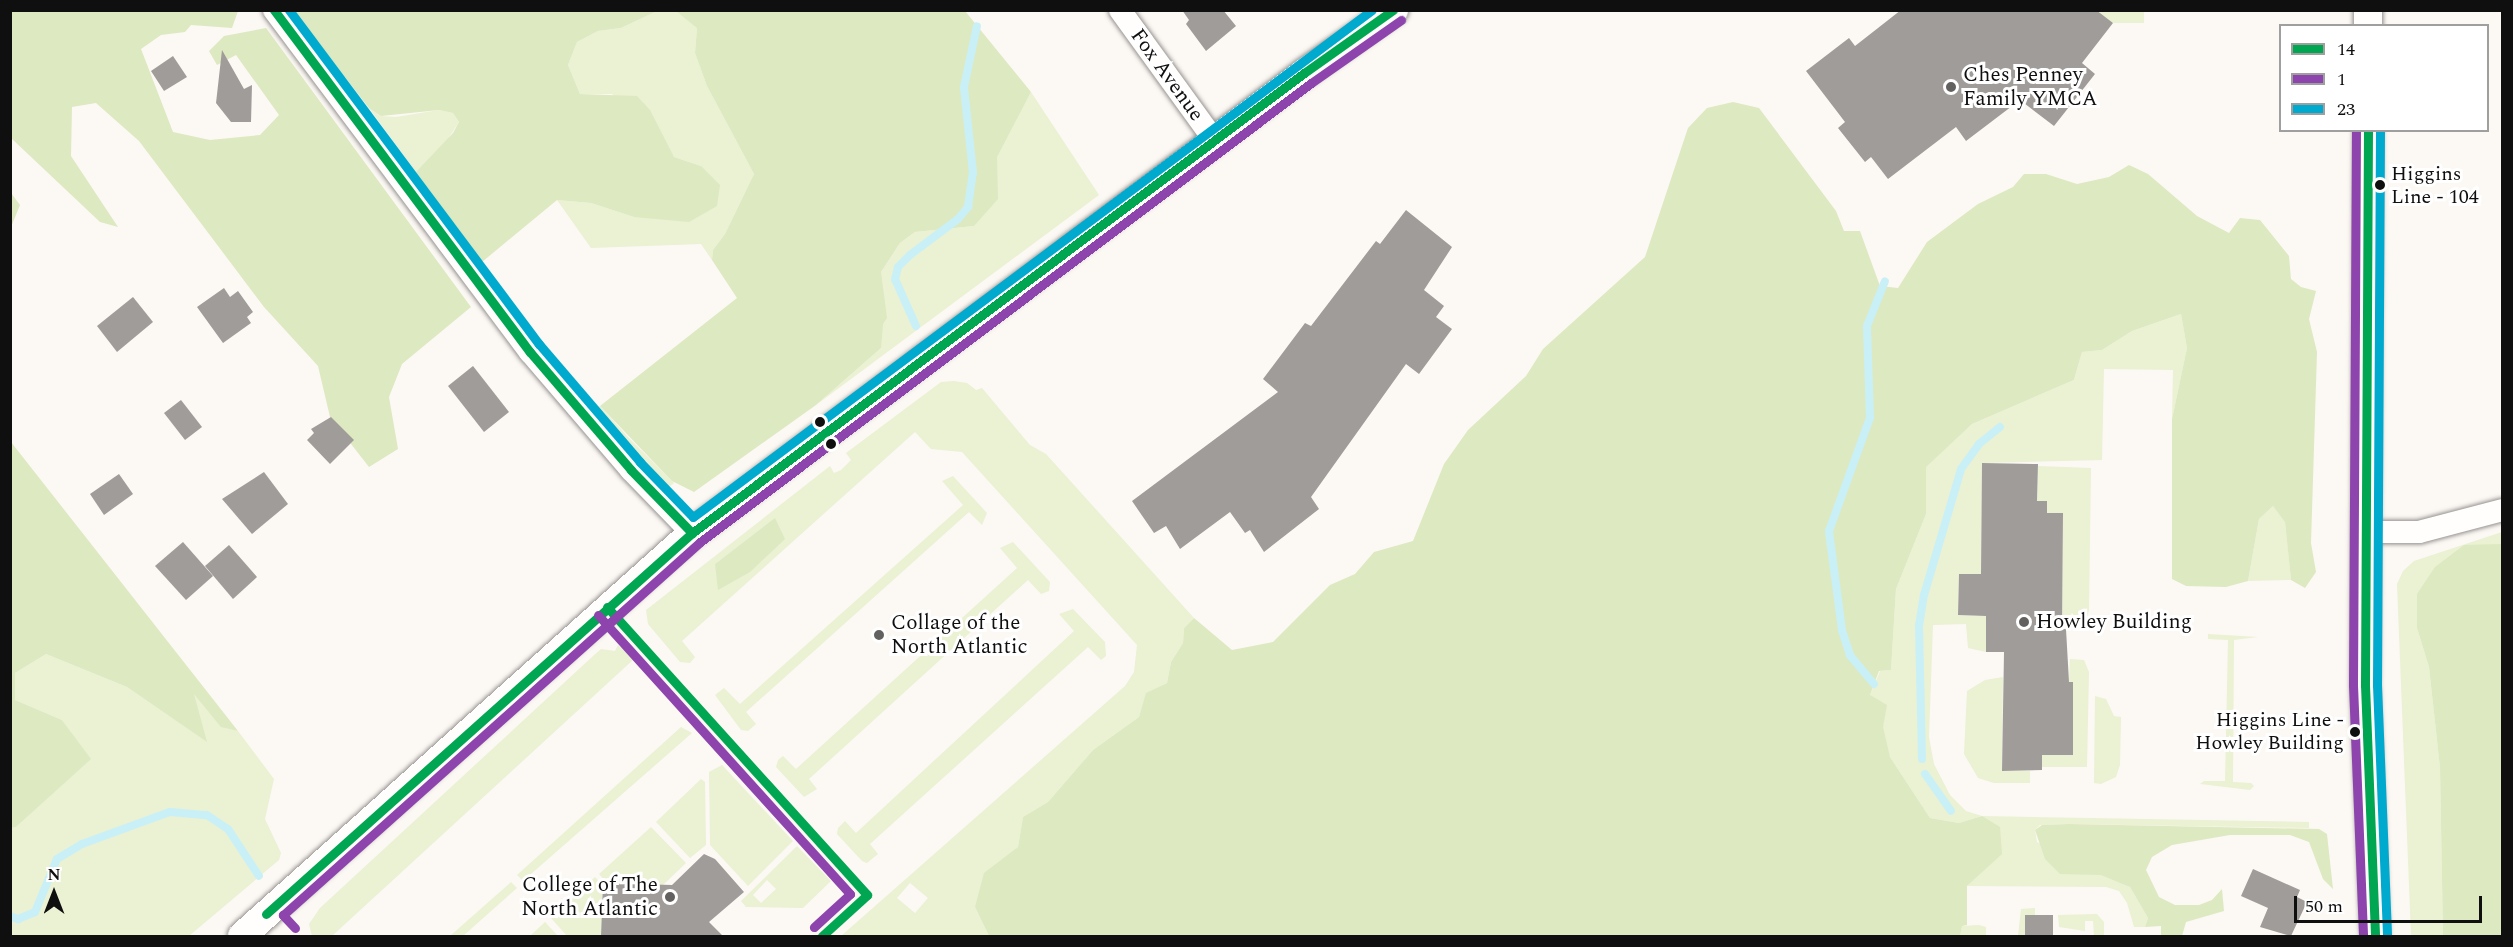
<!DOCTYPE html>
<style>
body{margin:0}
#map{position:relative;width:2513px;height:947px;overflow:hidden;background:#fcf8f4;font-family:Spectral,serif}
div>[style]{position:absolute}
.green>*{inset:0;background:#ebf1d3}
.forest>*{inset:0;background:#dde9c1}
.stream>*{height:8px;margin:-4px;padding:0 4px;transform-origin:4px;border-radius:4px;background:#c9f0f7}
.building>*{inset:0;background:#a09c99}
.roads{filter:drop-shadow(0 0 2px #969492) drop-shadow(0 0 2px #969492)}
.minor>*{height:22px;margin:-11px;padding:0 11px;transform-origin:11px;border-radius:11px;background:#fffefd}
.tertiary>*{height:28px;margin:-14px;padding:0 14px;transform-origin:14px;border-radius:14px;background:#fffefd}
.bus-1>*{height:9px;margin:-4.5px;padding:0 4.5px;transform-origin:4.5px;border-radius:4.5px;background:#00a651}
.bus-2>*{height:9px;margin:-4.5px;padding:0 4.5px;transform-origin:4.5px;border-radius:4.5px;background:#8e44ad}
.bus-3>*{height:9px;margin:-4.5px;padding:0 4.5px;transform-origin:4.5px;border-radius:4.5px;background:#00a9ce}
.dots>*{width:16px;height:16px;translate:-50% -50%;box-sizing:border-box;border:3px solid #fff;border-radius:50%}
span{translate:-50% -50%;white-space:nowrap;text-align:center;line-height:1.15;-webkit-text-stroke:6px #fff;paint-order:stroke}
.bus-label{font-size:20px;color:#0f0f0f}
.left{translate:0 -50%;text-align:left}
.right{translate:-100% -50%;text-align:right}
.street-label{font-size:21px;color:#0f0f0f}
.poi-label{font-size:21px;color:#0f0f0f}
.frame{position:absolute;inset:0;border:12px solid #0f0f0f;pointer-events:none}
.legend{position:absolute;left:2279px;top:24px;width:210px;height:108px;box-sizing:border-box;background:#fff;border:2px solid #9f9f9f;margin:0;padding:8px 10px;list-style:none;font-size:18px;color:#0f0f0f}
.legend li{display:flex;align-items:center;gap:12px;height:30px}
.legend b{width:30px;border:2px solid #9f9f9f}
.north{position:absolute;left:24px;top:863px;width:60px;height:60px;-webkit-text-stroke:4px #fff;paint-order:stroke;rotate:0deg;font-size:16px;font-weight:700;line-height:24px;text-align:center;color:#0f0f0f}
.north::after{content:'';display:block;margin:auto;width:21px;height:27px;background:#0f0f0f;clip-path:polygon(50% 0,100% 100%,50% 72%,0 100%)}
.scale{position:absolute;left:2294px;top:896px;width:188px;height:27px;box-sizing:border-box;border:3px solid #0f0f0f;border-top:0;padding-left:8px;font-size:18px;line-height:21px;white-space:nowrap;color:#0f0f0f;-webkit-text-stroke:4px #fff;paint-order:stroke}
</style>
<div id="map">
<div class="green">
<div style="clip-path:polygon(657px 11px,681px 11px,697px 28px,695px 53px,707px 86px,754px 174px,725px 234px,713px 250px,712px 260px,701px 244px,591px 248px,557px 200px,591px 203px,634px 217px,701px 166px,674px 157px,661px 136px,612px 94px,580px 94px,568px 65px,577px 42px,598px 31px,621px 28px)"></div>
<div style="clip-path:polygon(2096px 11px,2144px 11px,2144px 23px,2113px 23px)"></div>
<div style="clip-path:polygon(1031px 92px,1099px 195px,816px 405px,881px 348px,881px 272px,900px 243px,915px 232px,974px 226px,981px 216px,995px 179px,996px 157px)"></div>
<div style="clip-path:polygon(369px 108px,381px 116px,396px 117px,439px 110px,453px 113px,459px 122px,440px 151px,416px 172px)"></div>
<div style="clip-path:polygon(2181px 314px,2187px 348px,2172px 419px,2173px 370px,2104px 369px,2102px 460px,1982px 463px,1981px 574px,1959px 574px,1958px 615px,1986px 616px,1986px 652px,1968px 648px,1966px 624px,1933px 625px,1929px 737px,1934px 764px,1950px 795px,1966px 811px,1982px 816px,2309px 822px,2309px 828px,2069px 824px,2040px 825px,2035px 830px,2037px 842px,2130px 887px,2148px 918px,2145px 927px,2134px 927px,2127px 903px,2119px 891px,2106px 887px,1967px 886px,1982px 872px,1982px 816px,1959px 823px,1930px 818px,1890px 757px,1870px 695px,1880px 671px,1891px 670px,1896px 589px,1926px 514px,1925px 467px,1972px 424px,2074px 380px,2082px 352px,2102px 350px,2132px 331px)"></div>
<div style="clip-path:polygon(evenodd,954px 381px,967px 383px,976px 390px,982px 388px,1030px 445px,1046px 454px,1194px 618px,1184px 628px,1183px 643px,1171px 662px,1167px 683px,1147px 693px,1139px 717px,1093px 750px,1048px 802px,1023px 817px,1018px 847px,1005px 859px,975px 907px,989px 936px,841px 936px,1125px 686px,1134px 672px,1137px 645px,962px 452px,931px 449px,915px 432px,682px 641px,695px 657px,690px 663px,680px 662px,648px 624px,646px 610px,830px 466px,834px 473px,841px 470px,851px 460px,846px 453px,941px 382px,954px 381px,775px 519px,778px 531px,715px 564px,775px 519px,954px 381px,910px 883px,928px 898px,915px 913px,897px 898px,910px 883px)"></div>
<div style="clip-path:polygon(600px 406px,630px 439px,674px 483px,669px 487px,651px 470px,595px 409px)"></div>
<div style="clip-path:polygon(2038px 466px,2091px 468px,2089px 610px,2086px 621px,2077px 628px,2062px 629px,2063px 513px,2047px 513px,2047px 501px,2037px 501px)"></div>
<div style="clip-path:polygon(953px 476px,987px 513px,982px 525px,969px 512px,746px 712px,756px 724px,748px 731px,741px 730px,715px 695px,724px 688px,740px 704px,963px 505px,942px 481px)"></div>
<div style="clip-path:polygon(2273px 506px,2285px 521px,2291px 580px,2248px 581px,2259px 519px)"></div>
<div style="clip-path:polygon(2502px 532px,2502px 544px,2495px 547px,2464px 545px,2417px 628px,2429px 667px,2440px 768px,2443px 936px,2411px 936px,2397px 584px,2403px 571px,2414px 561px)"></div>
<div style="clip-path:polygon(1013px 542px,1050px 582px,1049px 591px,1041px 594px,1028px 580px,809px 779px,817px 789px,804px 797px,776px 767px,778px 760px,783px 756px,796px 769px,1017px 568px,1000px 548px)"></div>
<div style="clip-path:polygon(1073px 609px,1105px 642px,1106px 656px,1101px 660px,1088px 647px,870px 844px,878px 854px,867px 863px,862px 861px,837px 834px,838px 828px,845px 821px,856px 833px,1074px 631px,1059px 614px)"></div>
<div style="clip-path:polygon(2208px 634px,2258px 637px,2234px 640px,2233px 782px,2251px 783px,2254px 786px,2250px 790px,2200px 784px,2204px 781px,2225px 781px,2228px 640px,2208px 639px)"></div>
<div style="clip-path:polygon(618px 645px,634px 659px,332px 936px,312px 936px,309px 924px,320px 908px,592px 657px,601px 649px,615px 651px)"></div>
<div style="clip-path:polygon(46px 654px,127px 687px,206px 741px,193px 692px,221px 726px,238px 731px,274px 779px,265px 819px,281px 853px,279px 860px,189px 936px,11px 936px,11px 828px,16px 827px,90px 759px,62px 720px,15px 700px,15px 673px)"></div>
<div style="clip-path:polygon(2070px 659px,2084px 660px,2089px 672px,2087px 767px,2042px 767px,2042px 755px,2073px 755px,2073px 683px,2069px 682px)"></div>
<div style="clip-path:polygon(2003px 677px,2002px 771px,2030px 771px,2030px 783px,1994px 783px,1978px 778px,1964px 754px,1967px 691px,1985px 680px)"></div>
<div style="clip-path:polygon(2095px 696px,2106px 699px,2114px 716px,2121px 717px,2120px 765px,2116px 777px,2101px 784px,2094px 783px)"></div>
<div style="clip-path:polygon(681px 727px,692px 733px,523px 881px,517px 875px)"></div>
<div style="clip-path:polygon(722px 765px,793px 841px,748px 886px,710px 845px,709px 772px)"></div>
<div style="clip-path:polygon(701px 779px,705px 782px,706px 845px,690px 858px,656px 822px)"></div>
<div style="clip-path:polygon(651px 827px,686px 863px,663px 885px,642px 884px,639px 881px,607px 883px,599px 874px)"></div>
<div style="clip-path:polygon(evenodd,797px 846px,831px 881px,803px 908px,746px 907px,741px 901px,797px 846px,767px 880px,776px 889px,761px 903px,753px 895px,767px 880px)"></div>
<div style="clip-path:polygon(595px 877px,603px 886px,602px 904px,598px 906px,602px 914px,601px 936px,567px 936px,551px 918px)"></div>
<div style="clip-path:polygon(511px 882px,517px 888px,463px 936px,450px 936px)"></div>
<div style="clip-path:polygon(2035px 908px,2035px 915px,2025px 915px,2025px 936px,2018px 936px,2021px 909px)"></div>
<div style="clip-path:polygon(2097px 914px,2104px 922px,2104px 936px,2094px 936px,2093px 921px,2085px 921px,2085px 931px,2059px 927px,2058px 915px)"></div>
<div style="clip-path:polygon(545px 922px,558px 936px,530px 936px)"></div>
<div style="clip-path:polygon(1979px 925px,1986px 927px,1986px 936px,1960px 936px,1962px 926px)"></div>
</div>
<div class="forest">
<div style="clip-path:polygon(10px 11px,238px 11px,232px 28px,191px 25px,185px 32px,161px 35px,141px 49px,173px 132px,210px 140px,260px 135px,279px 115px,236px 55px,217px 65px,209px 51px,224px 36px,266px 28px,471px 307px,402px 364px,389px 397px,398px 449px,369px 467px,330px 417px,318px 366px,264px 307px,139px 141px,96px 103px,72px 107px,71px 156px,118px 227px,100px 222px,11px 138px)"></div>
<div style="clip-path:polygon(294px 11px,657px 11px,621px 28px,598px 31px,577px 42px,568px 65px,580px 94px,637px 96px,650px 110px,674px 157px,701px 166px,720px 185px,717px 206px,689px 222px,634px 217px,591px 203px,557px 200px,482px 262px,416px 172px,453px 133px,459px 122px,453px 113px,439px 110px,381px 116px,369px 108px)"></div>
<div style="clip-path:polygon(676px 11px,965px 11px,1031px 92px,997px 157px,998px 199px,974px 226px,915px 232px,900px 243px,881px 272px,887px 318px,883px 324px,881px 348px,816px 405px,694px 492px,672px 481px,600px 406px,737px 298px,712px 260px,713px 250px,725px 234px,754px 174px,707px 86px,695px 53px,697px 28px)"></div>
<div style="clip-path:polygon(1733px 102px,1759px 108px,1836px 211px,1844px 231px,1860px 231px,1880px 286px,1898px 288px,1927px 242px,1978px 204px,2013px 187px,2024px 174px,2046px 174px,2077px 184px,2109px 177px,2129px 165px,2148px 174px,2197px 216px,2229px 233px,2240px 218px,2260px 220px,2289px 256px,2291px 279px,2301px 287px,2316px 291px,2309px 319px,2317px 352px,2311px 543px,2316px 572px,2305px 588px,2291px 580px,2285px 522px,2273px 506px,2259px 519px,2248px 581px,2226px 587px,2186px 586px,2172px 579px,2172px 419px,2187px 348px,2181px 314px,2132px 331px,2102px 350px,2082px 352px,2074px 380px,1972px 424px,1926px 467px,1926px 514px,1896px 589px,1891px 670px,1879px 671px,1870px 695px,1887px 705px,1883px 727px,1890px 757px,1930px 818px,1959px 823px,1982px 816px,2000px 827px,2002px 854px,1967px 886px,1967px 925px,1962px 926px,1960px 936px,989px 936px,975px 907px,984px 873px,1018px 847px,1023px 817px,1048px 802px,1093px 750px,1139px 717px,1146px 693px,1167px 683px,1171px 662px,1183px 643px,1184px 628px,1194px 618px,1232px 650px,1273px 642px,1330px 585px,1355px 574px,1374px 552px,1413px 541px,1444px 464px,1468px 430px,1526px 376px,1543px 349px,1645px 257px,1688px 128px,1707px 108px)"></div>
<div style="clip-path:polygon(11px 193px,20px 205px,11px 227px,10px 193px)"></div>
<div style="clip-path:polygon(11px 442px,238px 731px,221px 727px,194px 694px,207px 742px,127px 687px,46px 654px,15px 673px,15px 700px,62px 720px,91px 759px,16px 827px,11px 828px)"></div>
<div style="clip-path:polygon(775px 518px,785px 539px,750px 572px,718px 590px,715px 564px)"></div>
<div style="clip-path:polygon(2502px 544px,2502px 936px,2443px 936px,2440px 768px,2429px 667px,2417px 628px,2417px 594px,2435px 567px,2464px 545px)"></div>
<div style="clip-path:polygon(2069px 824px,2319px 829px,2327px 834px,2333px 889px,2323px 879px,2309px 842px,2290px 835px,2230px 835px,2172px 845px,2152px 857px,2146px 870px,2159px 897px,2175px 905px,2199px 905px,2212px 900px,2222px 889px,2224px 911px,2186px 922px,2182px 936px,2161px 936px,2161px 926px,2145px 927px,2148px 918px,2130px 887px,2101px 875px,2060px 874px,2045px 859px,2035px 830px,2042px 825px)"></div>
</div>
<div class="stream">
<div style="left:916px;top:326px;width:51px;rotate:-114.1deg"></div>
<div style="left:895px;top:279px;width:12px;rotate:-76deg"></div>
<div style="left:898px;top:267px;width:17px;rotate:-45deg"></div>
<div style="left:910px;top:255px;width:60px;rotate:-36.9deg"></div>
<div style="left:958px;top:219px;width:16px;rotate:-50deg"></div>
<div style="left:968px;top:207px;width:34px;rotate:-82deg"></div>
<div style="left:973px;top:173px;width:86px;rotate:-96deg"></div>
<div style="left:964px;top:87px;width:62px;rotate:-78deg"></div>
<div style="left:1874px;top:684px;width:38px;rotate:-130deg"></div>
<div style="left:1850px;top:655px;width:26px;rotate:-108deg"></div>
<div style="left:1842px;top:630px;width:100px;rotate:-97.5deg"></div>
<div style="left:1829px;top:531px;width:120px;rotate:-70.1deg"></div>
<div style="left:1870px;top:418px;width:92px;rotate:-91.9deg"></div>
<div style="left:1867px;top:326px;width:48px;rotate:-68.2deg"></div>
<div style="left:1922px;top:759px;width:133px;rotate:-91.3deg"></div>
<div style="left:1919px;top:626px;width:31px;rotate:-81deg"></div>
<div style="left:1924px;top:595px;width:131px;rotate:-73.6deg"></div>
<div style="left:1961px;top:469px;width:31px;rotate:-54deg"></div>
<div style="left:1979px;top:444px;width:27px;rotate:-39deg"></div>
<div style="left:1925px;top:774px;width:45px;rotate:54.9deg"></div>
<div style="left:10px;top:916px;width:9px;rotate:21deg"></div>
<div style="left:18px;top:919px;width:18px;rotate:-22deg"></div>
<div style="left:35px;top:912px;width:57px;rotate:-67.5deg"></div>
<div style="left:57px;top:859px;width:29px;rotate:-31deg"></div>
<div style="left:82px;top:844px;width:94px;rotate:-20deg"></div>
<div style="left:170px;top:812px;width:37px;rotate:5deg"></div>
<div style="left:207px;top:815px;width:25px;rotate:34deg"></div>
<div style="left:228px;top:829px;width:56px;rotate:56.6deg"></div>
</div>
<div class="building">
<div style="clip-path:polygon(1182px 10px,1223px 10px,1236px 26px,1206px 51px,1186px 24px,1189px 20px)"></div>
<div style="clip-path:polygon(1901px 10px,2096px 10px,2113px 23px,2082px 63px,2095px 74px,2054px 126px,2020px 100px,1966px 141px,1956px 127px,1888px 179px,1871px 157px,1865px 162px,1838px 128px,1845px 122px,1806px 71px,1849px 38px,1855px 46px)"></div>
<div style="clip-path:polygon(222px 50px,244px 89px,252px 85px,251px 122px,231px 122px,216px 103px)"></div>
<div style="clip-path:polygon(173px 56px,187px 77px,164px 91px,151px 71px)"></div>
<div style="clip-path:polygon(1406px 210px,1452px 247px,1424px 290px,1444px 306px,1436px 317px,1452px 329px,1419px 374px,1406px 364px,1311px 497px,1319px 509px,1264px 552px,1250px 530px,1245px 533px,1230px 512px,1180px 549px,1166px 526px,1154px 533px,1132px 501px,1278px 392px,1263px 379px,1305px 323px,1311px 326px,1376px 241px,1380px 244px)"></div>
<div style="clip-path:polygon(224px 288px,230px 297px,238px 291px,253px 312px,247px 317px,251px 323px,223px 343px,197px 307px)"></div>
<div style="clip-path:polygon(133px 297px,153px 322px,117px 352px,97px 326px)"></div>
<div style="clip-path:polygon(473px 366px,509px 412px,484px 432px,448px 386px)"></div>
<div style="clip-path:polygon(181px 400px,202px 427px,185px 440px,164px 413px)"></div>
<div style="clip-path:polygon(331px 417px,354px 440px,330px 464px,307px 440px,314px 433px,311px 429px)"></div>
<div style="clip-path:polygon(1982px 463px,2038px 464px,2037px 501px,2047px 501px,2047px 513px,2063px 513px,2062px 629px,2066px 629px,2069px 682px,2073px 682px,2073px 755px,2042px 755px,2042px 770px,2002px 771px,2004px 652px,1986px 652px,1986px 616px,1958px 615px,1959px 574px,1981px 574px)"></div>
<div style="clip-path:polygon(264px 472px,288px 504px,252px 534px,222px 499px)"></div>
<div style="clip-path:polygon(119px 474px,133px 494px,104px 515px,90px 494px)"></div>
<div style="clip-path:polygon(183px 542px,213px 576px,186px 600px,155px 566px)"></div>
<div style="clip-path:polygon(229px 545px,257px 577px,233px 599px,205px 566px)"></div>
<div style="clip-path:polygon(704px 854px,715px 859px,744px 892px,709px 922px,723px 936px,601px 936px,603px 883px,672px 885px)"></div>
<div style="clip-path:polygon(2253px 869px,2300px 890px,2297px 897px,2307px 902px,2291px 936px,2260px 927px,2268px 908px,2241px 896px)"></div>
<div style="clip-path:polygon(2025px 915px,2053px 915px,2053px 936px,2025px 936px)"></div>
</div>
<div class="roads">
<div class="minor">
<div style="left:274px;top:10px;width:427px;rotate:53.2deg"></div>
<div style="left:530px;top:352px;width:155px;rotate:49.4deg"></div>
<div style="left:631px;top:470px;width:88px;rotate:45.9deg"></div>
<div style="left:1120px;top:10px;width:160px;rotate:54.1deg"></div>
<div style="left:2364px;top:532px;width:55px"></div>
<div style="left:2419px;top:532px;width:86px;rotate:-14.8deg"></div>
</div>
<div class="tertiary">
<div style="left:2368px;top:26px;width:16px;rotate:-90deg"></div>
<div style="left:2368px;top:130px;width:555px;rotate:90.31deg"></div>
<div style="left:2365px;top:685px;width:251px;rotate:87.7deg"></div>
<div style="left:242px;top:936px;width:604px;rotate:-41.85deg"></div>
<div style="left:692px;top:533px;width:766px;rotate:-36.93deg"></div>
<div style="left:1304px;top:73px;width:110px;rotate:-35deg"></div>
</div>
</div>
<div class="bus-1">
<div style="left:274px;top:10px;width:427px;rotate:53.2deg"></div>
<div style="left:530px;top:352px;width:155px;rotate:49.4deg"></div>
<div style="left:631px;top:470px;width:88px;rotate:45.9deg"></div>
<div style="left:2368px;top:130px;width:555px;rotate:90.31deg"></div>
<div style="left:2365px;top:685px;width:251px;rotate:87.7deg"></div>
<div style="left:607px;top:607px;width:388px;rotate:47.9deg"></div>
<div style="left:266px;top:914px;width:572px;rotate:-41.81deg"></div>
<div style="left:692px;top:533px;width:766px;rotate:-36.93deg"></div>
<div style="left:1304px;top:73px;width:109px;rotate:-35.3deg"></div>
<div style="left:822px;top:936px;width:61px;rotate:-42.3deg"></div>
</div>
<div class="bus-2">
<div style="left:2356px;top:130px;width:555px;rotate:90.31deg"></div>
<div style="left:2353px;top:685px;width:251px;rotate:87.7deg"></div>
<div style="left:598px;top:615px;width:376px;rotate:47.9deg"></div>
<div style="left:850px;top:894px;width:49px;rotate:137.5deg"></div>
<div style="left:295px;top:928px;width:18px;rotate:-133deg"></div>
<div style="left:283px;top:915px;width:559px;rotate:-41.81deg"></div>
<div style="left:700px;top:542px;width:764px;rotate:-36.91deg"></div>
<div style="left:1311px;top:83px;width:110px;rotate:-35deg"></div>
</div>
<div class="bus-3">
<div style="left:289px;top:10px;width:417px;rotate:53.2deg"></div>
<div style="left:539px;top:344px;width:155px;rotate:49.4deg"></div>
<div style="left:640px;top:462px;width:76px;rotate:46.1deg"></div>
<div style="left:693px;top:517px;width:847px;rotate:-36.75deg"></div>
<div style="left:2380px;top:130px;width:555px;rotate:90.31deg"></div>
<div style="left:2377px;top:685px;width:251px;rotate:87.7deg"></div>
</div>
<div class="dots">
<div style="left:1951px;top:87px;background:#62615f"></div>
<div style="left:2380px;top:185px;background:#0f0f0f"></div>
<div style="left:820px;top:422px;background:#0f0f0f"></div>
<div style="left:831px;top:444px;background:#0f0f0f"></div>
<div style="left:2024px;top:622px;background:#62615f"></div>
<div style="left:879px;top:635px;background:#62615f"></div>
<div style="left:2355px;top:732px;background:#0f0f0f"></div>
<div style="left:670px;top:897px;background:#62615f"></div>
</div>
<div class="bus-label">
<span class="left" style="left:2391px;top:186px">Higgins<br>Line - 104</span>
<span class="right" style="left:2344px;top:732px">Higgins Line -<br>Howley Building</span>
</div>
<div class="street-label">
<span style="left:1167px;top:75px;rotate:54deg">Fox Avenue</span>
</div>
<div class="poi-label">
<span class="left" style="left:1963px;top:87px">Ches Penney<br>Family YMCA</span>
<span class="left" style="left:2036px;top:622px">Howley Building</span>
<span class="left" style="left:891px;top:635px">Collage of the<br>North Atlantic</span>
<span class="right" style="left:658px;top:897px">College of The<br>North Atlantic</span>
</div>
<div class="frame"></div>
<ul class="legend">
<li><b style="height:8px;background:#00a651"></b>14</li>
<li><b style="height:8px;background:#8e44ad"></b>1</li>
<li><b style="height:8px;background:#00a9ce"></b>23</li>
</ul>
<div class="north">N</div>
<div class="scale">50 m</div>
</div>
